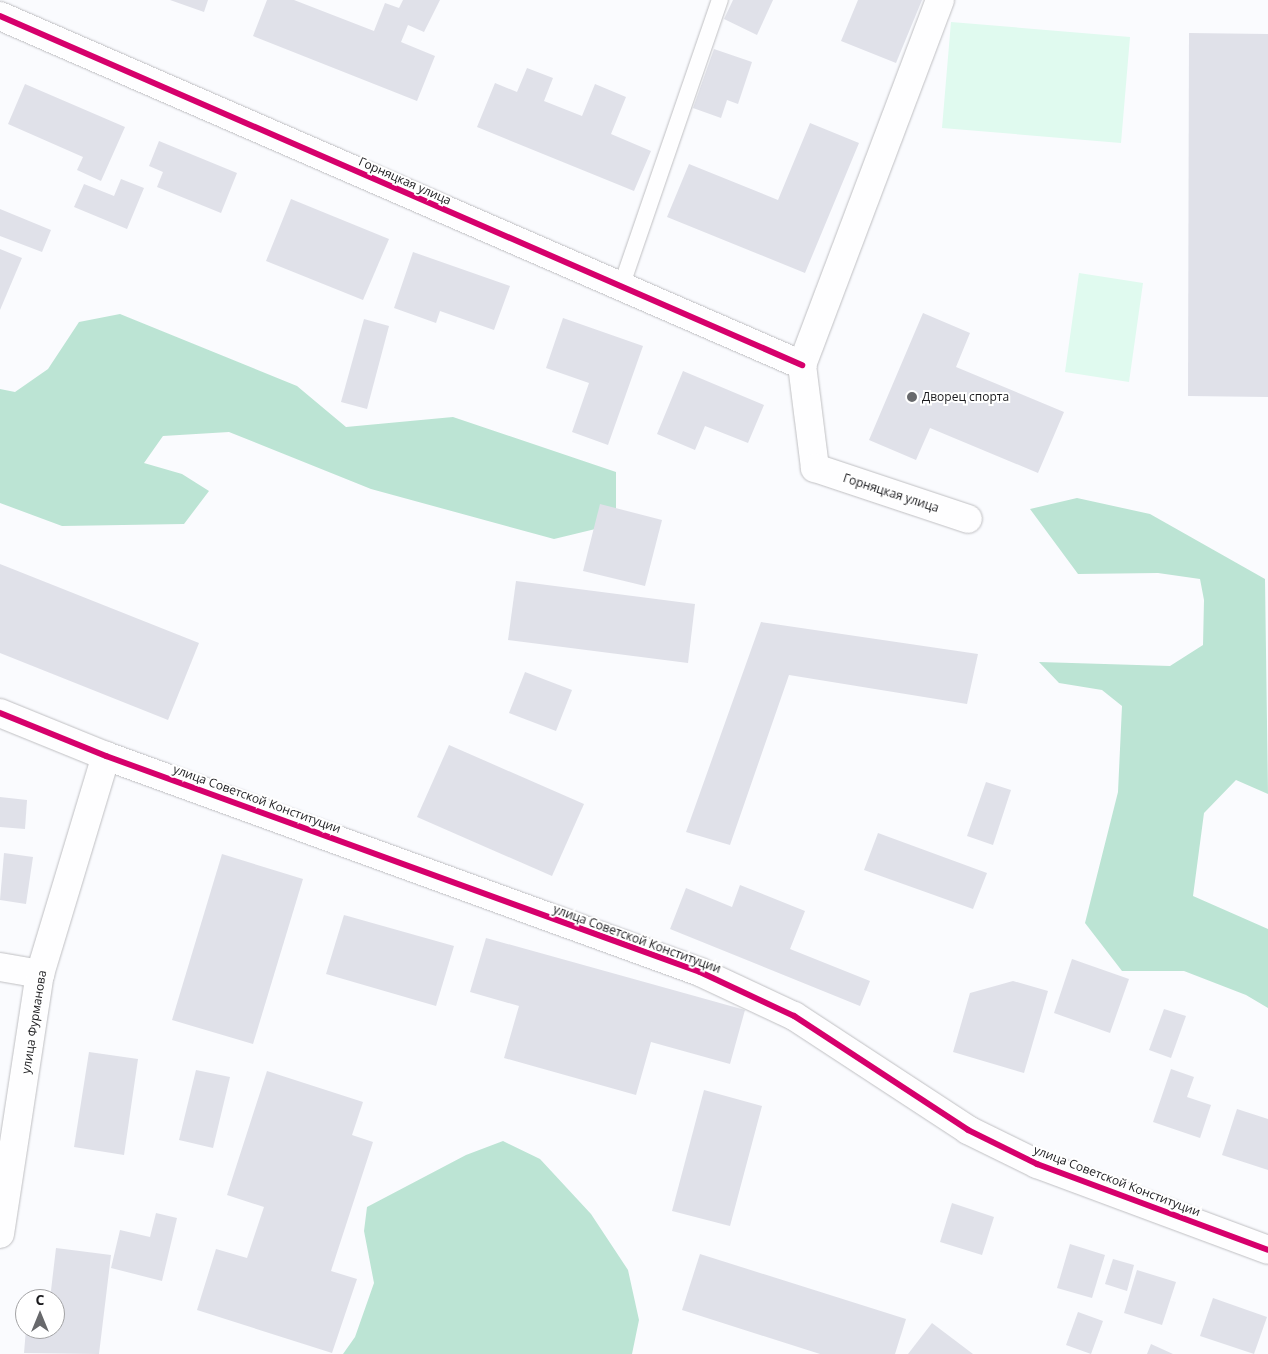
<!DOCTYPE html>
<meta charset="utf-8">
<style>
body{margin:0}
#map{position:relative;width:1268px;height:1354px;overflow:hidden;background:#fafbfe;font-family:"Open Sans",sans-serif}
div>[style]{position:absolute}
.green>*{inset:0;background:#e0faef}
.forest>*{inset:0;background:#bce4d4}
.building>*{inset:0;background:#e0e1e9}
.roads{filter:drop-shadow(0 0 1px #bfbfc2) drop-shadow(0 0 1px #bfbfc2)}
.service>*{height:16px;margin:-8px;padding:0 8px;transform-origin:8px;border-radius:8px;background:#fefeff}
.minor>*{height:28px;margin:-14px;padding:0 14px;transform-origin:14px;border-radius:14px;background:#fefeff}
.cycleway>*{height:6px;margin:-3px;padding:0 3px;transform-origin:3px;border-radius:3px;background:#d6006c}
.dots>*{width:14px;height:14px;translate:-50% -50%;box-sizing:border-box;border:2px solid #fff;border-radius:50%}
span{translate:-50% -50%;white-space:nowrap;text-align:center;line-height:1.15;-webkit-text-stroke:4px #fff;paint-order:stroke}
.street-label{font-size:12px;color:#1a1a1d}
.poi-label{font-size:12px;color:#1a1a1d}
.left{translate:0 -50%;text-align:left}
.north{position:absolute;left:15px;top:1289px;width:50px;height:50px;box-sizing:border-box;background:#fff;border:1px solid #a3a3a5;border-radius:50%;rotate:0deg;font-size:14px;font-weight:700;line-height:20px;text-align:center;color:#1a1a1d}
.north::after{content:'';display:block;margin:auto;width:18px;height:22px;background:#68696c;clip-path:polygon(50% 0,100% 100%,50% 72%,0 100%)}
</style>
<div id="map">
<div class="green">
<div style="clip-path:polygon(951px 22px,1130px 37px,1121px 143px,942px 128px)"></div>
<div style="clip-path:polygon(1079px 273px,1143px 283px,1129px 382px,1065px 372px)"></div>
</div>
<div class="forest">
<div style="clip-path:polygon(120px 314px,297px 386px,346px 427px,453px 417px,616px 472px,616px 524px,554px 539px,371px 489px,229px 432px,163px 436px,144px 463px,182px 474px,209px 491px,184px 524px,62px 526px,0 503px,0 389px,15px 392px,48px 369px,79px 322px)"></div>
<div style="clip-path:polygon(1077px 498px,1150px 514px,1265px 579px,1268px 794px,1236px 780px,1204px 813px,1193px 896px,1268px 929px,1268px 1008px,1246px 995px,1184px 971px,1122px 971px,1085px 923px,1118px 792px,1122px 706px,1102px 690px,1059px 683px,1039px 662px,1170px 666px,1203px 645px,1204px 600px,1200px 579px,1158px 573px,1078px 574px,1030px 509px)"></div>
<div style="clip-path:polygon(503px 1141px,540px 1159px,591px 1214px,628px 1270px,639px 1320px,632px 1354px,343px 1354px,355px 1337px,374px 1283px,364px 1231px,367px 1207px,466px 1155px)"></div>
</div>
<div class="building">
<div style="clip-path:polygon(170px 0,208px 0,204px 12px)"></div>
<div style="clip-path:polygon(267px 0,294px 0,374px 31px,385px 3px,399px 8px,403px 0,440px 0,424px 32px,408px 25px,401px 42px,435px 56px,417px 101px,253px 36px)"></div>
<div style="clip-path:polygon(733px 0,773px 0,757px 35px,724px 19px)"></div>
<div style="clip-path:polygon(858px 0,922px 0,896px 63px,841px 41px)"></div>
<div style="clip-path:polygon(1189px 33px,1268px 34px,1268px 397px,1188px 396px)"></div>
<div style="clip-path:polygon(714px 49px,752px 62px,738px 104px,727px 100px,721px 118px,693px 108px)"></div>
<div style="clip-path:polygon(527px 68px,553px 78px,544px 101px,582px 116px,595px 84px,626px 97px,611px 134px,651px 151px,634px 191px,477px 127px,495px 83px,517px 92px)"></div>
<div style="clip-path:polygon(25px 84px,125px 127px,101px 181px,77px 170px,83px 157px,8px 124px)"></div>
<div style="clip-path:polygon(810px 123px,859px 143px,805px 273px,667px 217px,689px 164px,778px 200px)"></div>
<div style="clip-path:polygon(159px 141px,237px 173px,221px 213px,157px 187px,163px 172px,149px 166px)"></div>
<div style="clip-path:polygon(121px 179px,144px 188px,127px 229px,74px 207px,84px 184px,114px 196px)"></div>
<div style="clip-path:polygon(291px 199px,389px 239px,363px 300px,266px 261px)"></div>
<div style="clip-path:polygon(0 209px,51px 230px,42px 252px,0 236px)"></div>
<div style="clip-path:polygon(0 249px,22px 258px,0 310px)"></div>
<div style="clip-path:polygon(413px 252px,510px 286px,494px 330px,440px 311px,436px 323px,394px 308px)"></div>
<div style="clip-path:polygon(923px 313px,970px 333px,956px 367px,1064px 412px,1038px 473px,930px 428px,916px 460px,869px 440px)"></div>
<div style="clip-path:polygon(563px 318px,643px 346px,608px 445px,572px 432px,589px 383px,546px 368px)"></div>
<div style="clip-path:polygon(364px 319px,389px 326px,367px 409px,341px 402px)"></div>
<div style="clip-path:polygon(683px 371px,764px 405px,748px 443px,705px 426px,695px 450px,657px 434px)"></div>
<div style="clip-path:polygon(600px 504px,662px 520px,645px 586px,583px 571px)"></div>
<div style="clip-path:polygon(0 564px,199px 643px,168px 720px,0 653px)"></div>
<div style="clip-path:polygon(516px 581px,695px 604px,688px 663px,508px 640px)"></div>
<div style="clip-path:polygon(761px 622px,978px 654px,967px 704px,789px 675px,730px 845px,686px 832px)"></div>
<div style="clip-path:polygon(525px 672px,572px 690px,556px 731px,509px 713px)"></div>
<div style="clip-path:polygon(449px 745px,584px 804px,552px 876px,417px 817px)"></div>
<div style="clip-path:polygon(986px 782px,1011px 790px,993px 845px,967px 836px)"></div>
<div style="clip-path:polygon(0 797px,27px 800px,25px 829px,0 827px)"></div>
<div style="clip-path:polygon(878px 833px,987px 873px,973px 909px,864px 870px)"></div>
<div style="clip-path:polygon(4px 853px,33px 857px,26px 904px,0 900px)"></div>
<div style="clip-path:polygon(222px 854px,303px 879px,253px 1044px,172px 1020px)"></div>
<div style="clip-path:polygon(740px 885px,805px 911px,790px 949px,870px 981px,860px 1006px,670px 929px,686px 888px,732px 907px)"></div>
<div style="clip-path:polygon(344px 915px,454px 946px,436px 1006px,326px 974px)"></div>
<div style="clip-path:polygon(486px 938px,745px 1010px,730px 1064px,651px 1042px,636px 1095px,504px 1058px,519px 1006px,470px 992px)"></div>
<div style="clip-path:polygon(1072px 959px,1129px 979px,1110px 1033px,1054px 1013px)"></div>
<div style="clip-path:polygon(1013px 981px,1048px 991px,1024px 1073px,953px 1052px,970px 993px)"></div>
<div style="clip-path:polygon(1164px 1009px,1186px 1016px,1171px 1058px,1149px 1050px)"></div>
<div style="clip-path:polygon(89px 1052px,138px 1059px,124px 1155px,74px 1147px)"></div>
<div style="clip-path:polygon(1171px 1069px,1194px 1077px,1187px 1097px,1211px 1105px,1200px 1138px,1153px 1122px)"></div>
<div style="clip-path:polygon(196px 1070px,230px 1077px,213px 1148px,179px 1140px)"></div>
<div style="clip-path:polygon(267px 1071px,363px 1102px,352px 1135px,373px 1142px,331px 1271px,357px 1279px,332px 1353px,197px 1310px,216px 1249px,247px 1258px,264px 1207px,227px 1195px)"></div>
<div style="clip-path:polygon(704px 1090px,762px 1106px,730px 1226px,672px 1211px)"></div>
<div style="clip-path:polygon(1237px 1109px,1268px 1119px,1268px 1170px,1222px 1155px)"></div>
<div style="clip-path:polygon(952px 1203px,994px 1217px,982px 1255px,940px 1242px)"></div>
<div style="clip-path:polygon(156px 1213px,177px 1218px,162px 1281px,111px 1268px,120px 1230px,150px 1237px)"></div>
<div style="clip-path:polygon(1070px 1244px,1105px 1255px,1092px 1298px,1057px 1288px)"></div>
<div style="clip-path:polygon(56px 1248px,111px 1255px,99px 1354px,24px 1353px,26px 1329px,55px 1329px,55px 1299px,50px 1299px)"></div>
<div style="clip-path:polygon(700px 1254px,906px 1319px,895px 1354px,820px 1354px,682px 1310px)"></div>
<div style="clip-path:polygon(1113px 1259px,1134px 1265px,1127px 1291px,1105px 1284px)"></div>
<div style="clip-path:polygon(1137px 1270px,1176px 1282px,1162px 1325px,1124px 1313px)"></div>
<div style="clip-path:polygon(1213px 1298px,1267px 1317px,1254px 1354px,1200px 1336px)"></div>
<div style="clip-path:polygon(1078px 1312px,1103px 1321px,1091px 1354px,1066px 1345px)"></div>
<div style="clip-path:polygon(932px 1323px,973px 1354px,908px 1354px)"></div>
<div style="clip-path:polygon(1151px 1344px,1173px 1354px,1147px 1354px)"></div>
</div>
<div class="roads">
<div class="service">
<div style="left:621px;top:287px;width:304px;rotate:-71deg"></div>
</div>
<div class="minor">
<div style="left:940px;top:0;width:390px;rotate:110.7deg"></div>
<div style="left:802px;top:365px;width:104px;rotate:82.8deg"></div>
<div style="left:815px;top:468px;width:161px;rotate:18.4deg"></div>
<div style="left:0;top:16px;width:875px;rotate:23.52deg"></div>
<div style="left:0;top:713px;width:114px;rotate:22.1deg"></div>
<div style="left:106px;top:756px;width:632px;rotate:19.98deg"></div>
<div style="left:700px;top:972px;width:104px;rotate:25.1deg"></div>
<div style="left:794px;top:1016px;width:208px;rotate:33.2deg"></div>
<div style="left:968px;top:1130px;width:77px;rotate:26.2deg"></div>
<div style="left:1037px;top:1164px;width:246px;rotate:20.4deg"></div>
<div style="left:0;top:967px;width:41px;rotate:9.9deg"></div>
<div style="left:0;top:1234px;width:263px;rotate:-81.3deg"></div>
<div style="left:40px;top:974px;width:228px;rotate:-73.2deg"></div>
</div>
</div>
<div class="cycleway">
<div style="left:0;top:16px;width:875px;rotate:23.52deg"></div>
<div style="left:0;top:713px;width:114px;rotate:22.1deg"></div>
<div style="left:106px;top:756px;width:632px;rotate:19.98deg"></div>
<div style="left:700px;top:972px;width:104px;rotate:25.1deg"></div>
<div style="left:794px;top:1016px;width:208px;rotate:33.2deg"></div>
<div style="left:968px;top:1130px;width:77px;rotate:26.2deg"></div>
<div style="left:1037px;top:1164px;width:246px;rotate:20.4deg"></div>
</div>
<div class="dots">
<div style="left:912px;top:397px;background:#68696c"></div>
</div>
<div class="street-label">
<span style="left:405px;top:181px;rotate:24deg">Горняцкая улица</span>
<span style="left:891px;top:493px;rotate:18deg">Горняцкая улица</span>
<span style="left:257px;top:799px;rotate:20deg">улица Советской Конституции</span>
<span style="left:637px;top:939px;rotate:20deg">улица Советской Конституции</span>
<span style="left:34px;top:1022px;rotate:-81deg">улица Фурманова</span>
<span style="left:1117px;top:1181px;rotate:21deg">улица Советской Конституции</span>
</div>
<div class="poi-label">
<span class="left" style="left:922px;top:397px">Дворец спорта</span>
</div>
<div class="north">С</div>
</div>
